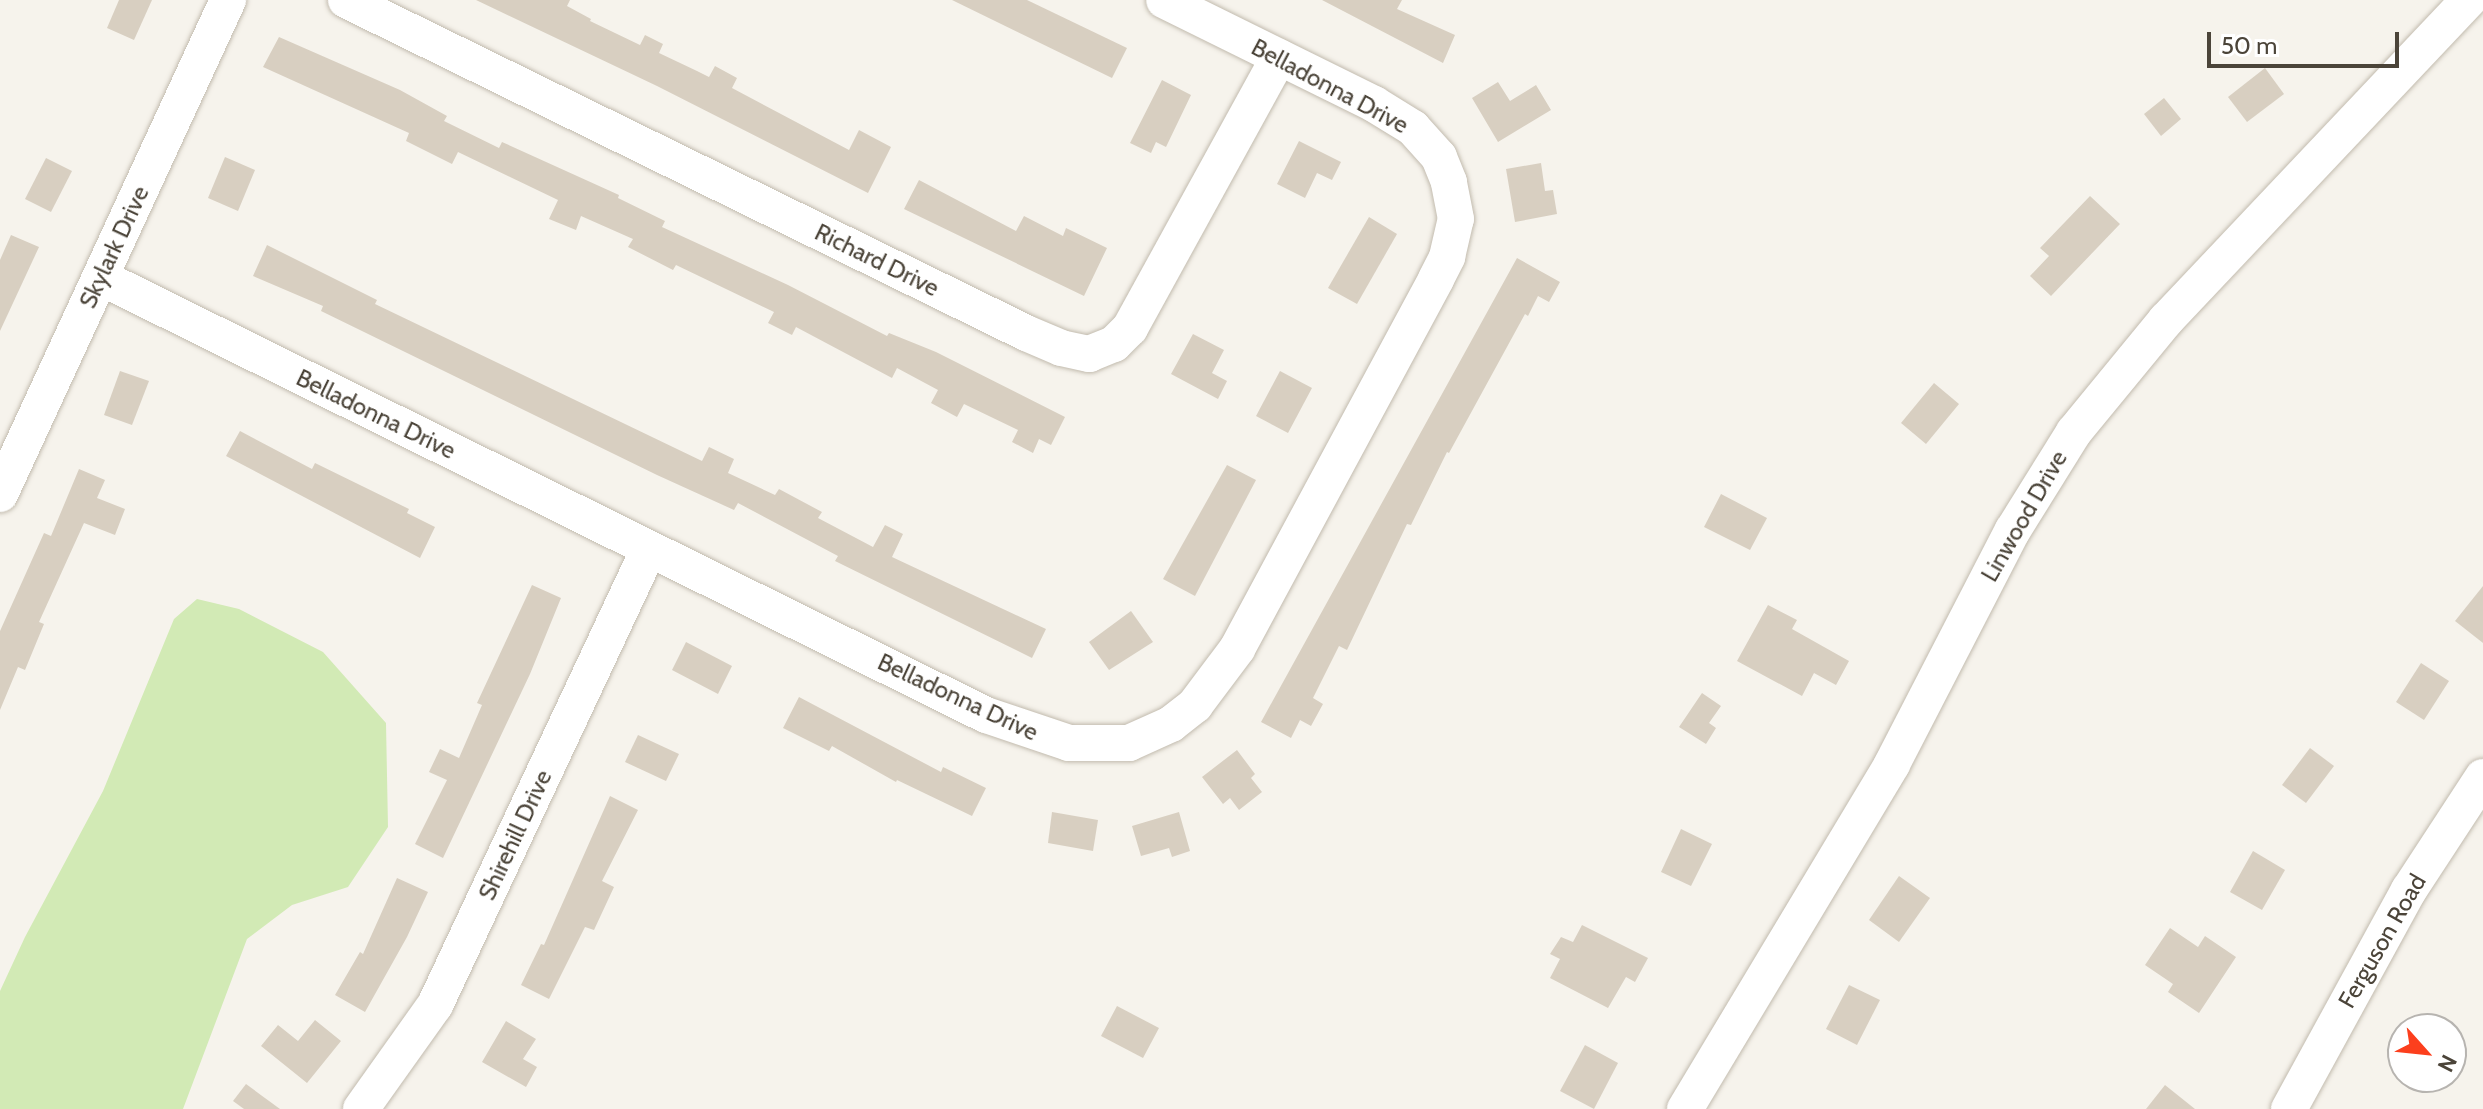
<!DOCTYPE html>
<style>
body{margin:0}
#map{position:relative;width:2483px;height:1109px;overflow:hidden;background:#f6f3ec;font-family:Cabin,sans-serif}
div>[style]{position:absolute}
.green>*{inset:0;background:#d2eab5}
.building>*{inset:0;background:#d8cfc1}
.roads{filter:drop-shadow(0 0 2px #c2bbae) drop-shadow(0 0 2px #c2bbae)}
.minor>*{height:36px;margin:-18px;padding:0 18px;transform-origin:18px;border-radius:18px;background:#fff}
span{translate:-50% -50%;white-space:nowrap;text-align:center;line-height:1.15;-webkit-text-stroke:6px #fff;paint-order:stroke}
.street-label{font-size:24px;color:#4b4439}
.north{position:absolute;left:2387px;top:1013px;width:80px;height:80px;box-sizing:border-box;background:#fff;border:2px solid #b7b4b0;border-radius:50%;rotate:117deg;font-size:22px;font-weight:700;line-height:32px;text-align:center;color:#4b4439}
.north::after{content:'';display:block;margin:auto;width:28px;height:36px;background:#fc3f1d;clip-path:polygon(50% 0,100% 100%,50% 72%,0 100%)}
.scale{position:absolute;left:2207px;top:32px;width:192px;height:36px;box-sizing:border-box;border:4px solid #4b4439;border-top:0;padding-left:10px;font-size:24px;line-height:28px;white-space:nowrap;color:#4b4439;-webkit-text-stroke:6px #fff;paint-order:stroke}
</style>
<div id="map">
<div class="green">
<div style="clip-path:polygon(197px 599px,239px 609px,323px 652px,386px 723px,388px 827px,348px 887px,292px 905px,247px 939px,183px 1109px,0 1109px,0 991px,25px 937px,103px 791px,174px 619px)"></div>
</div>
<div class="building">
<div style="clip-path:polygon(119px 0,152px 0,134px 40px,107px 28px)"></div>
<div style="clip-path:polygon(476px 0,570px 0,567px 6px,591px 19px,590px 21px,640px 45px,645px 35px,663px 44px,659px 53px,697px 71px,709px 77px,715px 66px,737px 78px,732px 88px,849px 150px,859px 130px,891px 147px,868px 193px,657px 86px)"></div>
<div style="clip-path:polygon(952px 0,1027px 0,1127px 48px,1112px 78px)"></div>
<div style="clip-path:polygon(1322px 0,1402px 0,1397px 9px,1455px 35px,1443px 63px)"></div>
<div style="clip-path:polygon(279px 37px,400px 90px,447px 116px,444px 121px,499px 148px,502px 142px,619px 195px,618px 198px,665px 221px,662px 227px,788px 285px,887px 336px,889px 333px,936px 352px,1065px 417px,1051px 445px,1039px 439px,1033px 453px,1012px 442px,1018px 430px,964px 404px,957px 417px,931px 403px,938px 390px,897px 368px,892px 378px,796px 327px,792px 335px,768px 323px,774px 312px,676px 265px,673px 270px,628px 247px,633px 239px,581px 216px,576px 230px,549px 219px,558px 200px,458px 152px,452px 164px,406px 141px,409px 133px,263px 67px)"></div>
<div style="clip-path:polygon(2265px 68px,2284px 94px,2247px 122px,2228px 97px)"></div>
<div style="clip-path:polygon(1162px 80px,1191px 95px,1166px 147px,1156px 142px,1151px 153px,1130px 143px)"></div>
<div style="clip-path:polygon(1498px 82px,1510px 101px,1536px 85px,1551px 110px,1498px 142px,1472px 98px)"></div>
<div style="clip-path:polygon(2164px 98px,2181px 119px,2161px 136px,2144px 114px)"></div>
<div style="clip-path:polygon(1299px 141px,1341px 162px,1332px 180px,1317px 173px,1305px 198px,1277px 184px)"></div>
<div style="clip-path:polygon(225px 157px,255px 170px,238px 211px,208px 198px)"></div>
<div style="clip-path:polygon(46px 158px,72px 171px,51px 212px,25px 199px)"></div>
<div style="clip-path:polygon(1541px 163px,1545px 191px,1553px 190px,1557px 214px,1515px 222px,1506px 169px)"></div>
<div style="clip-path:polygon(919px 180px,1016px 231px,1024px 216px,1063px 236px,1066px 228px,1107px 248px,1084px 296px,904px 209px)"></div>
<div style="clip-path:polygon(2090px 196px,2120px 224px,2051px 296px,2030px 276px,2049px 256px,2040px 248px)"></div>
<div style="clip-path:polygon(1369px 217px,1397px 234px,1357px 304px,1328px 288px)"></div>
<div style="clip-path:polygon(11px 235px,39px 247px,0 331px,0 260px)"></div>
<div style="clip-path:polygon(267px 245px,377px 300px,375px 304px,702px 461px,709px 447px,734px 459px,728px 473px,775px 495px,779px 489px,822px 512px,818px 518px,873px 547px,885px 525px,903px 534px,892px 557px,1046px 629px,1032px 658px,835px 561px,838px 556px,738px 503px,734px 510px,657px 475px,321px 311px,323px 306px,253px 276px)"></div>
<div style="clip-path:polygon(1517px 258px,1560px 282px,1549px 302px,1538px 296px,1528px 316px,1525px 314px,1449px 453px,1447px 452px,1411px 525px,1407px 524px,1347px 650px,1339px 646px,1313px 698px,1323px 704px,1311px 726px,1300px 720px,1291px 738px,1261px 722px)"></div>
<div style="clip-path:polygon(1193px 334px,1224px 350px,1212px 373px,1227px 381px,1218px 399px,1171px 374px)"></div>
<div style="clip-path:polygon(120px 371px,149px 381px,132px 425px,104px 415px)"></div>
<div style="clip-path:polygon(1280px 371px,1312px 388px,1288px 433px,1256px 416px)"></div>
<div style="clip-path:polygon(1934px 383px,1959px 404px,1926px 444px,1901px 423px)"></div>
<div style="clip-path:polygon(240px 431px,312px 469px,315px 463px,409px 509px,407px 513px,435px 527px,420px 558px,226px 456px)"></div>
<div style="clip-path:polygon(1227px 465px,1256px 480px,1195px 596px,1163px 579px)"></div>
<div style="clip-path:polygon(79px 469px,105px 480px,97px 498px,125px 509px,115px 535px,84px 523px,39px 622px,44px 624px,25px 670px,18px 667px,0 710px,0 631px,44px 533px,51px 536px)"></div>
<div style="clip-path:polygon(1721px 494px,1767px 518px,1750px 550px,1704px 527px)"></div>
<div style="clip-path:polygon(532px 585px,561px 598px,530px 674px,443px 858px,415px 844px,447px 780px,429px 772px,440px 749px,459px 758px,482px 705px,477px 703px)"></div>
<div style="clip-path:polygon(2483px 586px,2483px 643px,2455px 621px)"></div>
<div style="clip-path:polygon(1768px 605px,1797px 620px,1792px 629px,1849px 661px,1836px 685px,1814px 673px,1802px 696px,1737px 661px)"></div>
<div style="clip-path:polygon(1131px 611px,1153px 642px,1109px 670px,1089px 642px)"></div>
<div style="clip-path:polygon(686px 642px,732px 666px,718px 694px,672px 670px)"></div>
<div style="clip-path:polygon(2421px 663px,2449px 681px,2424px 720px,2396px 702px)"></div>
<div style="clip-path:polygon(1702px 693px,1721px 706px,1709px 723px,1716px 728px,1706px 744px,1679px 727px)"></div>
<div style="clip-path:polygon(799px 697px,941px 772px,943px 767px,986px 788px,972px 816px,897px 780px,896px 782px,832px 746px,829px 751px,783px 728px)"></div>
<div style="clip-path:polygon(638px 735px,679px 754px,666px 781px,625px 762px)"></div>
<div style="clip-path:polygon(2310px 748px,2334px 766px,2306px 803px,2282px 785px)"></div>
<div style="clip-path:polygon(1237px 750px,1255px 774px,1251px 778px,1262px 792px,1239px 810px,1230px 798px,1223px 804px,1202px 777px)"></div>
<div style="clip-path:polygon(610px 796px,638px 810px,602px 881px,614px 887px,594px 930px,585px 927px,549px 999px,521px 985px,541px 944px,544px 945px)"></div>
<div style="clip-path:polygon(1052px 812px,1098px 820px,1093px 851px,1048px 843px)"></div>
<div style="clip-path:polygon(1179px 812px,1190px 851px,1172px 857px,1169px 848px,1141px 856px,1132px 826px)"></div>
<div style="clip-path:polygon(1681px 829px,1712px 844px,1691px 886px,1661px 872px)"></div>
<div style="clip-path:polygon(2253px 851px,2285px 870px,2262px 910px,2230px 892px)"></div>
<div style="clip-path:polygon(1899px 876px,1930px 898px,1899px 942px,1869px 920px)"></div>
<div style="clip-path:polygon(397px 878px,428px 892px,407px 937px,365px 1012px,335px 995px,360px 952px,363px 954px)"></div>
<div style="clip-path:polygon(1582px 925px,1648px 958px,1635px 982px,1626px 977px,1608px 1008px,1550px 978px,1560px 959px,1550px 954px,1561px 937px,1573px 942px)"></div>
<div style="clip-path:polygon(2170px 928px,2198px 947px,2205px 936px,2236px 957px,2199px 1013px,2168px 992px,2173px 984px,2145px 965px)"></div>
<div style="clip-path:polygon(1849px 985px,1880px 1000px,1857px 1045px,1826px 1029px)"></div>
<div style="clip-path:polygon(1117px 1006px,1159px 1028px,1143px 1058px,1101px 1036px)"></div>
<div style="clip-path:polygon(315px 1020px,341px 1041px,307px 1083px,261px 1046px,278px 1025px,298px 1041px)"></div>
<div style="clip-path:polygon(506px 1021px,536px 1039px,523px 1059px,537px 1067px,526px 1087px,482px 1062px)"></div>
<div style="clip-path:polygon(1585px 1045px,1618px 1063px,1594px 1109px,1560px 1091px)"></div>
<div style="clip-path:polygon(246px 1084px,280px 1109px,244px 1109px,233px 1101px)"></div>
<div style="clip-path:polygon(2165px 1085px,2195px 1109px,2146px 1109px)"></div>
</div>
<div class="roads">
<div class="minor">
<div style="left:346px;top:0;width:757px;rotate:26.09deg"></div>
<div style="left:1026px;top:333px;width:38px;rotate:23deg"></div>
<div style="left:1061px;top:348px;width:29px;rotate:12deg"></div>
<div style="left:1089px;top:354px;width:27px;rotate:-22deg"></div>
<div style="left:1114px;top:344px;width:23px;rotate:-45deg"></div>
<div style="left:1130px;top:328px;width:309px;rotate:-61.2deg"></div>
<div style="left:100px;top:277px;width:988px;rotate:26.31deg"></div>
<div style="left:986px;top:715px;width:88px;rotate:18.6deg"></div>
<div style="left:1069px;top:743px;width:60px"></div>
<div style="left:1129px;top:743px;width:46px;rotate:-24.3deg"></div>
<div style="left:1171px;top:724px;width:31px;rotate:-38deg"></div>
<div style="left:1195px;top:705px;width:70px;rotate:-53.1deg"></div>
<div style="left:1237px;top:649px;width:420px;rotate:-61.7deg"></div>
<div style="left:1436px;top:279px;width:25px;rotate:-63deg"></div>
<div style="left:1447px;top:257px;width:39px;rotate:-77deg"></div>
<div style="left:1456px;top:219px;width:38px;rotate:-101deg"></div>
<div style="left:1449px;top:182px;width:27px;rotate:-112deg"></div>
<div style="left:1439px;top:157px;width:39px;rotate:-132deg"></div>
<div style="left:1413px;top:128px;width:46px;rotate:-148.4deg"></div>
<div style="left:1374px;top:104px;width:234px;rotate:-153.7deg"></div>
<div style="left:0;top:494px;width:544px;rotate:-65.22deg"></div>
<div style="left:361px;top:1109px;width:128px;rotate:-54.6deg"></div>
<div style="left:435px;top:1005px;width:504px;rotate:-64.86deg"></div>
<div style="left:1685px;top:1109px;width:402px;rotate:-59deg"></div>
<div style="left:1892px;top:764px;width:263px;rotate:-62.7deg"></div>
<div style="left:2013px;top:530px;width:115px;rotate:-58.1deg"></div>
<div style="left:2074px;top:432px;width:145px;rotate:-50.6deg"></div>
<div style="left:2166px;top:320px;width:441px;rotate:-46.6deg"></div>
<div style="left:2289px;top:1109px;width:250px;rotate:-61.3deg"></div>
<div style="left:2409px;top:890px;width:135px;rotate:-56.8deg"></div>
</div>
</div>
<div class="street-label">
<span style="left:1330px;top:86px;rotate:28deg">Belladonna Drive</span>
<span style="left:114px;top:247px;rotate:-65deg">Skylark Drive</span>
<span style="left:877px;top:260px;rotate:26deg">Richard Drive</span>
<span style="left:376px;top:414px;rotate:26deg">Belladonna Drive</span>
<span style="left:2024px;top:516px;rotate:-60deg">Linwood Drive</span>
<span style="left:958px;top:697px;rotate:25deg">Belladonna Drive</span>
<span style="left:515px;top:835px;rotate:-65deg">Shirehill Drive</span>
<span style="left:2382px;top:941px;rotate:-60deg">Ferguson Road</span>
</div>
<div class="north">N</div>
<div class="scale">50 m</div>
</div>
